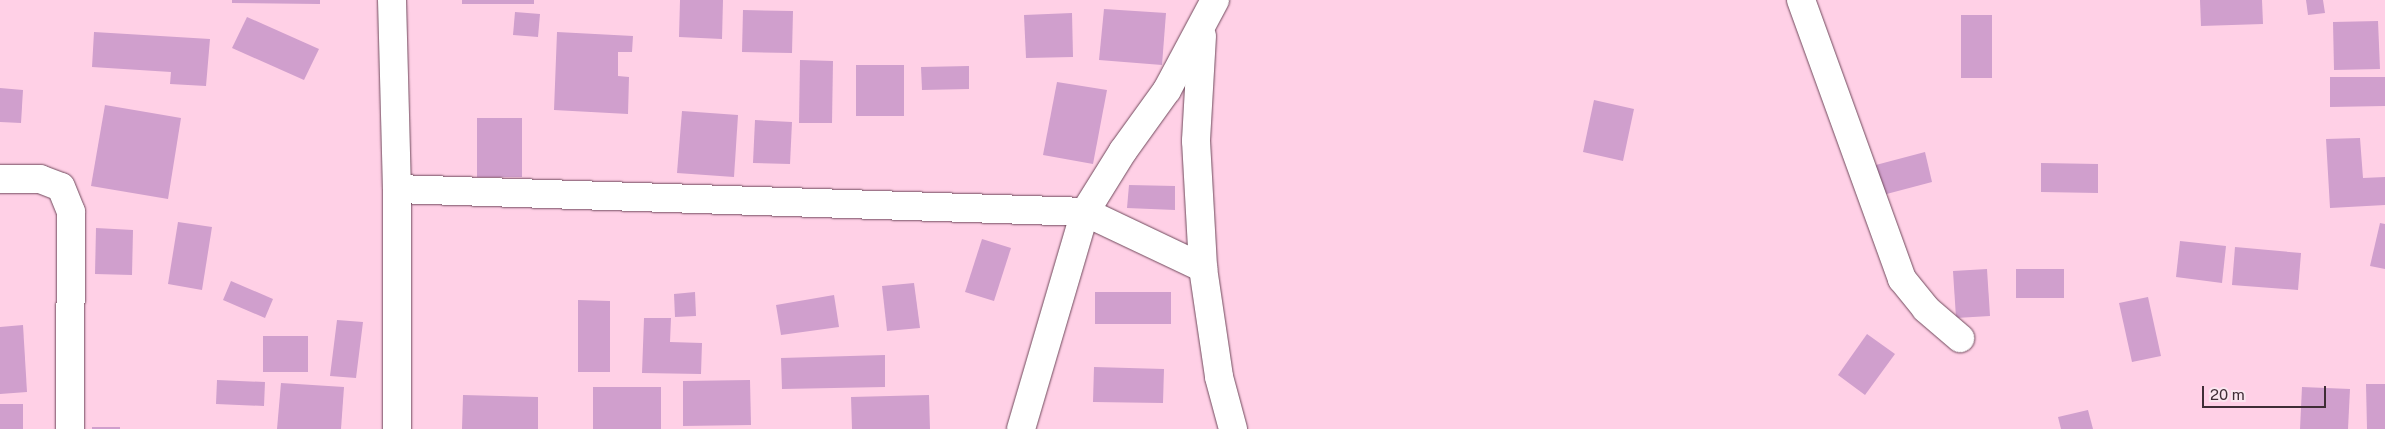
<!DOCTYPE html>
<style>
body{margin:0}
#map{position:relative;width:2385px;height:429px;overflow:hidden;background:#ffd0e6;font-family:"Public Sans",sans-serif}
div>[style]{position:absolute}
.building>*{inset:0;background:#d09fcd}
.roads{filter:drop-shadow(0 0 1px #70495c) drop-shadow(0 0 1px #70495c)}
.street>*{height:28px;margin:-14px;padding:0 14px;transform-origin:14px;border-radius:14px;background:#fff}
span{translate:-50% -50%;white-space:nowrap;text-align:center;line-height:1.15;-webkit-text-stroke:4.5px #fae6ef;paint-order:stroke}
.scale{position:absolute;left:2202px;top:386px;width:124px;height:22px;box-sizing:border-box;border:2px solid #3f2d36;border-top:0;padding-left:6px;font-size:15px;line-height:18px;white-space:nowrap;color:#3f2d36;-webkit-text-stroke:4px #fae6ef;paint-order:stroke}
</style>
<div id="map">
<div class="building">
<div style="clip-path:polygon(232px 0,320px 0,320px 4px,232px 3px)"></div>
<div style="clip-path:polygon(462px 0,534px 0,534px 4px,462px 4px)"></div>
<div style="clip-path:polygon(680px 0,723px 0,722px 39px,679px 37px)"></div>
<div style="clip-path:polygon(2200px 0,2262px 0,2263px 24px,2201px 26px)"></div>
<div style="clip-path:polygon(2306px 0,2323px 0,2325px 13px,2308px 15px)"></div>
<div style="clip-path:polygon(1104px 9px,1166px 13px,1162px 65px,1099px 60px)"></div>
<div style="clip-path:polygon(743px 10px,793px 11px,792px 53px,742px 52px)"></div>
<div style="clip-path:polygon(515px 12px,540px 14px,538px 37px,513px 35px)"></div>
<div style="clip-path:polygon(1072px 13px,1073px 57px,1026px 58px,1024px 15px)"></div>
<div style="clip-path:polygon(1961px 15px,1992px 15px,1992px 78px,1961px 78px)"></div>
<div style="clip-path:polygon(247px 17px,319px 49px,304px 80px,232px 48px)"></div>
<div style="clip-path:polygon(2378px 21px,2380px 69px,2334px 70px,2333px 22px)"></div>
<div style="clip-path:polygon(94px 32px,210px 39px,206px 86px,170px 84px,171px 72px,92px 67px)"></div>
<div style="clip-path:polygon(557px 32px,633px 36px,632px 52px,618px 52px,618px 76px,629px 77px,628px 114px,554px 110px)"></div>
<div style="clip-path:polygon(800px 60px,833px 61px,832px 123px,799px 123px)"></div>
<div style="clip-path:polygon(856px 65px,904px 65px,904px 116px,856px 116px)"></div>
<div style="clip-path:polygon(969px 66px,969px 89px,922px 90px,921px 67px)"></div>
<div style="clip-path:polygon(2330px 77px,2385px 77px,2385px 106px,2330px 107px)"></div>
<div style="clip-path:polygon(1057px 82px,1107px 90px,1093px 164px,1043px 155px)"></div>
<div style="clip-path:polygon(0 88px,23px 90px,21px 123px,0 122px)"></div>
<div style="clip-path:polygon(1594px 100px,1634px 109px,1623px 161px,1583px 152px)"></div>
<div style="clip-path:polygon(105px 105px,181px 118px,168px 199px,91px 186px)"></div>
<div style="clip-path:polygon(682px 111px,738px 115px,734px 177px,677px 173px)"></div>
<div style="clip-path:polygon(477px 118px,522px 118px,522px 177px,477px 177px)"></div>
<div style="clip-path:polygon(755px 120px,792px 122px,790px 164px,753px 163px)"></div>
<div style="clip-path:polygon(2360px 138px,2363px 178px,2385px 177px,2385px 205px,2330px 208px,2326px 139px)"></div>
<div style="clip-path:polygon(1925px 152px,1932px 182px,1879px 196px,1872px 166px)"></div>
<div style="clip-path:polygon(2041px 163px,2098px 164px,2098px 193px,2041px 192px)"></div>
<div style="clip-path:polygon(1129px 185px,1175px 186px,1175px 210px,1127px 208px)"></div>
<div style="clip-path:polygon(178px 222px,212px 227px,202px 290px,168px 284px)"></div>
<div style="clip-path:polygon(2380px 223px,2385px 224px,2385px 269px,2370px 266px)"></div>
<div style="clip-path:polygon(96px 228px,133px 230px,132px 275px,95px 274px)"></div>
<div style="clip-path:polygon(982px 239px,1011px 248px,994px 301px,965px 292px)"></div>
<div style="clip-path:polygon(2180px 241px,2226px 246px,2222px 283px,2176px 277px)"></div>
<div style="clip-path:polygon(2235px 247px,2301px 253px,2298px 290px,2232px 285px)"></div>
<div style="clip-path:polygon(1987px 269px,1990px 316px,1956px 318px,1953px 271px)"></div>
<div style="clip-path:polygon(2016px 269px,2064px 269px,2064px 298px,2016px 298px)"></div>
<div style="clip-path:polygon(231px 281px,273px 299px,265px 318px,223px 300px)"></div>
<div style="clip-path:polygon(914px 283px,920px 328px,887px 331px,882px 286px)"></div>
<div style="clip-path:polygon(695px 292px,696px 316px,675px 317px,674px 294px)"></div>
<div style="clip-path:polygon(1095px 292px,1171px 292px,1171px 324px,1095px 324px)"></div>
<div style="clip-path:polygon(834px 295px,839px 327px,781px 335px,776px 305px)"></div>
<div style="clip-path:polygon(2148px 297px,2161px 356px,2132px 362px,2119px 303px)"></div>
<div style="clip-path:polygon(578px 300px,610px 301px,610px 372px,578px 372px)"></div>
<div style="clip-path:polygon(644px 318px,671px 318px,670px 342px,702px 343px,701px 374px,642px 373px)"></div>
<div style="clip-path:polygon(337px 320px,363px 322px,356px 378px,330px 376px)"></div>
<div style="clip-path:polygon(23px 325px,27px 392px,0 394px,0 327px)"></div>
<div style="clip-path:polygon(1867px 334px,1895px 354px,1865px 395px,1838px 375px)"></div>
<div style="clip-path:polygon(263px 336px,308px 336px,308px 372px,263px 372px)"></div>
<div style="clip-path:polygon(885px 355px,885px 387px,782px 389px,781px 358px)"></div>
<div style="clip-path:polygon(1094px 367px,1164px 369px,1163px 403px,1093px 402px)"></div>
<div style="clip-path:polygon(217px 380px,265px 382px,264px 406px,216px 404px)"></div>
<div style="clip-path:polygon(750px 380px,751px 425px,683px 426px,683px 381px)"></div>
<div style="clip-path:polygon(281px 383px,344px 387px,341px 429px,277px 429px)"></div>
<div style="clip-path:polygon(2366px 384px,2385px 384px,2385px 429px,2367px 429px)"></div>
<div style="clip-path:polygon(593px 387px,661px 387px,661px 429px,593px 429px)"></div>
<div style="clip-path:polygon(2302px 387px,2350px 389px,2348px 429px,2300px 429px)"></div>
<div style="clip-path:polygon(463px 395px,538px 397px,538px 429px,462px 429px)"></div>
<div style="clip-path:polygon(929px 395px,930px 429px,852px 429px,851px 397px)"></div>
<div style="clip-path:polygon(0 404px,23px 404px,23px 429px,0 429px)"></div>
<div style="clip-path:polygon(2088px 410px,2093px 429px,2061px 429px,2058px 417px)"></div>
<div style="clip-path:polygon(92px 427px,120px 427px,120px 429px,92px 429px)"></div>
</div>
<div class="roads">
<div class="street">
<div style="left:392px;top:0;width:189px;rotate:88.5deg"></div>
<div style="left:397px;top:189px;width:240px;rotate:90deg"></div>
<div style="left:1801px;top:0;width:297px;rotate:70.1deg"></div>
<div style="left:1902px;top:279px;width:38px;rotate:51deg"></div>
<div style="left:1926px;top:309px;width:45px;rotate:40.5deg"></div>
<div style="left:1202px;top:36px;width:105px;rotate:93.3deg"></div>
<div style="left:1196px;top:141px;width:127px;rotate:86.8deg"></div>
<div style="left:1203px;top:268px;width:110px;rotate:81.6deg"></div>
<div style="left:1219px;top:377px;width:54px;rotate:74.9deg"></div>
<div style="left:0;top:179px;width:40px"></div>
<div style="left:40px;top:179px;width:22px;rotate:21deg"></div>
<div style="left:61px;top:187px;width:27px;rotate:68deg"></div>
<div style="left:71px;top:212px;width:217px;rotate:90.3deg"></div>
<div style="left:397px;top:189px;width:688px;rotate:1.91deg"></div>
<div style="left:1085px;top:212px;width:131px;rotate:25.4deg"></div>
<div style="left:1021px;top:429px;width:226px;rotate:-73.6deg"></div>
<div style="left:1085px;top:212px;width:72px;rotate:-58.1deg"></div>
<div style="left:1123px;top:151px;width:75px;rotate:-54.2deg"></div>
<div style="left:1167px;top:90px;width:102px;rotate:-61.9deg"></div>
</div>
</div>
<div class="scale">20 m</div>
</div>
